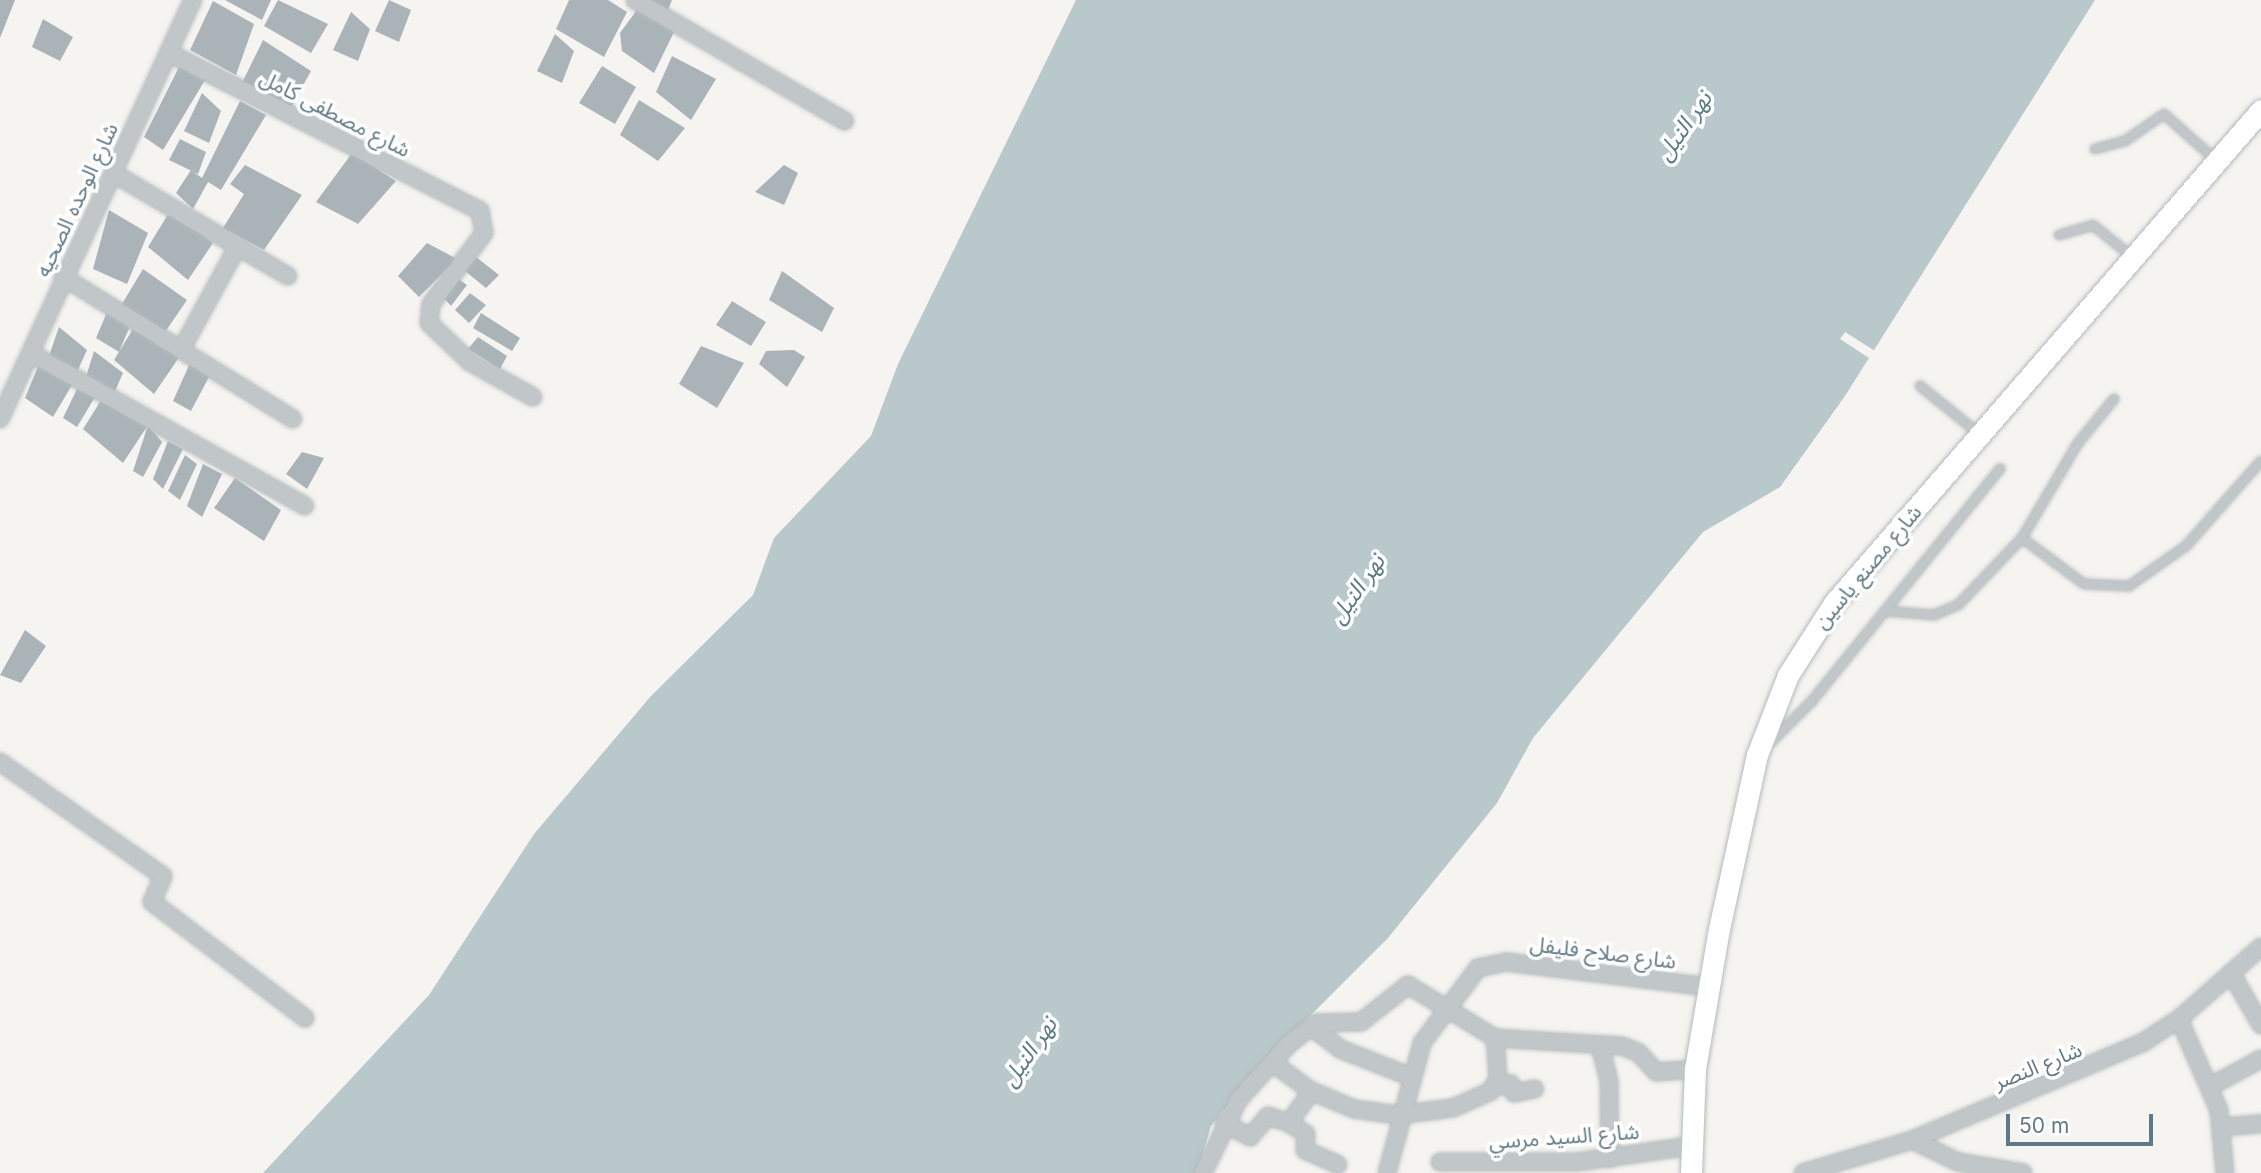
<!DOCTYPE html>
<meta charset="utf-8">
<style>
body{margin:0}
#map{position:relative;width:2261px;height:1173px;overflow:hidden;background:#f5f4f0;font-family:Inter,"Noto Sans Arabic",sans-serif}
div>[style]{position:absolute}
.water>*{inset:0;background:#b8c8cb}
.pier>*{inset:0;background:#f5f4f0}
.building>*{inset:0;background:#aab4b8}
.roads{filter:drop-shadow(0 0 2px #b3babd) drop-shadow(0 0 2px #b3babd)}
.service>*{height:8px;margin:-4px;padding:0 4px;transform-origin:4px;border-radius:4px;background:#c1c6c9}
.minor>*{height:16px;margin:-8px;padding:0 8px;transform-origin:8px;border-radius:8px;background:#c1c6c9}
.secondary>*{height:21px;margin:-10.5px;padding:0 10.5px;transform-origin:10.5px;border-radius:10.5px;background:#fff}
span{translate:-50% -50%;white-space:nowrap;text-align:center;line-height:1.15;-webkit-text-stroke:7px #fff;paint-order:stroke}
.street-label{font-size:21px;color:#617984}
.water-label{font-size:23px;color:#5c7c81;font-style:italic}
.scale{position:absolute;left:2006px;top:1114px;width:147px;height:32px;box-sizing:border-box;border:4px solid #617984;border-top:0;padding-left:9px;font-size:21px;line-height:24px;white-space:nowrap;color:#617984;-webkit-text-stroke:5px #fff;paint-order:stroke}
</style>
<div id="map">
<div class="water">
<div style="clip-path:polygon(1076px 0,2095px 0,1845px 396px,1780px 487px,1703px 532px,1533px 738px,1497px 803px,1388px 938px,1251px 1075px,1211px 1126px,1197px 1173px,263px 1173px,429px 995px,534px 834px,651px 696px,753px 595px,774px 538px,871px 436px,898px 364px)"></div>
</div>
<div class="pier">
<div style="clip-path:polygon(1845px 332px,1875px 351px,1869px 358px,1840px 339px)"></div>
</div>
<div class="building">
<div style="clip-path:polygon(0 0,15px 0,0 38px)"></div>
<div style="clip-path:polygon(225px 0,271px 0,262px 20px)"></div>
<div style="clip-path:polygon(278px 0,328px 24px,311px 53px,264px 26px)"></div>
<div style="clip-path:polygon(389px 0,411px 10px,399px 42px,375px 31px)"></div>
<div style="clip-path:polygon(569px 0,608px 0,627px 12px,604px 57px,556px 29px)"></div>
<div style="clip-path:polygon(640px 0,672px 0,665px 17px)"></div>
<div style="clip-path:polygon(213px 1px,254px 24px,236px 75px,190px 50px)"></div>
<div style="clip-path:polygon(639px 7px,675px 30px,654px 73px,622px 51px,620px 33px)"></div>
<div style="clip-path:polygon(351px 12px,370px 29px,358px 61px,333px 50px)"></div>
<div style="clip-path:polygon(43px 19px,73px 37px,60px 61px,32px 47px)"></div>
<div style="clip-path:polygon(555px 34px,574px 51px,562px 83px,537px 71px)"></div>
<div style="clip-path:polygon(263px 40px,311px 71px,288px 113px,239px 89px)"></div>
<div style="clip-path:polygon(672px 56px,716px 79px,691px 120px,656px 92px)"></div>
<div style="clip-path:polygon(182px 61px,208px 75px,163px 150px,144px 137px)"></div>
<div style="clip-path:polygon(602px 66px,636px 87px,615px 124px,579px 103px)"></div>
<div style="clip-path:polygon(202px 93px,221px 111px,209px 143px,184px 131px)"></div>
<div style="clip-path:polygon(639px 100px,685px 128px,658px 161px,620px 135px)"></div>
<div style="clip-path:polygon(240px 101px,266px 115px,221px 190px,208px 182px,193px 209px,176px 193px,191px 170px,202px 178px)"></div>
<div style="clip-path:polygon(180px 139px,206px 152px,198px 174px,169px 160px)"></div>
<div style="clip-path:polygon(352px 153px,396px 181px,358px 224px,316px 202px)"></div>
<div style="clip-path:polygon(245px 165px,302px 195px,264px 250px,223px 228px,244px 194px,230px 184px)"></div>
<div style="clip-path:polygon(784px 165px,798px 173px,784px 205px,755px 192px)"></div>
<div style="clip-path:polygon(109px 210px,148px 233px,127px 284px,93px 269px)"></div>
<div style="clip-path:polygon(170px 211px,213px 243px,188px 280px,148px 247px)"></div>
<div style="clip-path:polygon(427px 243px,457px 259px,419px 297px,398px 276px)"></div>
<div style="clip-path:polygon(476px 257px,499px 275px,486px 288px,465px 271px)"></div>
<div style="clip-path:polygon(143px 269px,187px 300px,161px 338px,122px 304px)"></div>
<div style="clip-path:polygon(782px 271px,834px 308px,822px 332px,769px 300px)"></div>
<div style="clip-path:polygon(457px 278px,467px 285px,451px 306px,442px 296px)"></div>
<div style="clip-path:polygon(470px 293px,486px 305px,469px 323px,455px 310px)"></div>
<div style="clip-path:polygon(732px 301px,766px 322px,751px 346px,716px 325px)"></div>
<div style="clip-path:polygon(107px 312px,130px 326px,119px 352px,96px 338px)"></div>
<div style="clip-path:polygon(481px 313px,520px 338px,512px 351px,473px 328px)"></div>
<div style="clip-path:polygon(136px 324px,180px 356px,154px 394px,114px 360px)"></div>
<div style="clip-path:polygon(59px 327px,87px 350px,77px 372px,49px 356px)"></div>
<div style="clip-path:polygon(478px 337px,507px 356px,500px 369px,468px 349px)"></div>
<div style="clip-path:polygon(701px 346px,744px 363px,717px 408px,679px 384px)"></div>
<div style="clip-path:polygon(794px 350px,805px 357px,787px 387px,759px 364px,766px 351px)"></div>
<div style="clip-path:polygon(94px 351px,123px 373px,113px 396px,85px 380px)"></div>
<div style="clip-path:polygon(190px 363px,209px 377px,191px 411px,173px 401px)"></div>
<div style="clip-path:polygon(39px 364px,72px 385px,53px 417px,25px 398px)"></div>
<div style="clip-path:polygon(77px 389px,95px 397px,77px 427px,63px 418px)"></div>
<div style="clip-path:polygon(105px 394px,148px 425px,123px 463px,83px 429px)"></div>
<div style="clip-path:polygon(148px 425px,162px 442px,143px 477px,133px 471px)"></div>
<div style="clip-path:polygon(168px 441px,183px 449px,163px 489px,153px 479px)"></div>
<div style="clip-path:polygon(302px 452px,324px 458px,307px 489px,286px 474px)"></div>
<div style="clip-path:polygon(185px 455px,197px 464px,180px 500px,168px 491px)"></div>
<div style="clip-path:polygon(203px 464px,222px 474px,202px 517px,187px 506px)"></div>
<div style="clip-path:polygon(235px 478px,281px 510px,264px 541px,214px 508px)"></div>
<div style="clip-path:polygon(25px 630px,46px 646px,21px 683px,0 675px)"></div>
</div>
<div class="roads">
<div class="service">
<div style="left:2095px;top:149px;width:31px;rotate:-15deg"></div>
<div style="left:2125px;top:141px;width:47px;rotate:-34.7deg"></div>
<div style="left:2164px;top:114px;width:71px;rotate:41.6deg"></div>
<div style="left:2059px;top:235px;width:35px;rotate:-16deg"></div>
<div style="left:2093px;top:225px;width:49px;rotate:39.2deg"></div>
<div style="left:1920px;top:386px;width:75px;rotate:39deg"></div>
<div style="left:2022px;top:538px;width:77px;rotate:36.6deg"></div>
<div style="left:2084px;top:584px;width:45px;rotate:2.5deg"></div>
<div style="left:2129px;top:586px;width:70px;rotate:-35.1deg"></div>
<div style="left:2186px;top:546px;width:113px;rotate:-48.6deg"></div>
<div style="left:1885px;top:611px;width:49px;rotate:4.7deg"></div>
<div style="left:1934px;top:615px;width:26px;rotate:-23deg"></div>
<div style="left:1958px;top:605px;width:93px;rotate:-46.3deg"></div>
<div style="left:2022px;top:538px;width:110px;rotate:-59.5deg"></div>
<div style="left:2078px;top:443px;width:57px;rotate:-50.7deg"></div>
<div style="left:1767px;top:746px;width:64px;rotate:-45deg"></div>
<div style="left:1812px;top:701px;width:299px;rotate:-51deg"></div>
</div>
<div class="minor">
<div style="left:635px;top:0;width:242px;rotate:30deg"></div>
<div style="left:171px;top:54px;width:347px;rotate:26.9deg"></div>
<div style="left:480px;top:211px;width:22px;rotate:80deg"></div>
<div style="left:484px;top:233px;width:89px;rotate:126.7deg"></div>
<div style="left:431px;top:304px;width:19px;rotate:96deg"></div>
<div style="left:429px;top:323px;width:57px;rotate:43.6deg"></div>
<div style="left:470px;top:362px;width:72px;rotate:29.1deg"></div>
<div style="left:113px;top:173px;width:203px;rotate:30.5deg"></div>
<div style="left:63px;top:277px;width:270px;rotate:31.7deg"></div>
<div style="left:181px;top:350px;width:119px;rotate:-61.3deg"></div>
<div style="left:32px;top:354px;width:312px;rotate:29.1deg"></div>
<div style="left:0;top:419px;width:461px;rotate:-65.3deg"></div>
<div style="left:0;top:762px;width:199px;rotate:35deg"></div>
<div style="left:163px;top:876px;width:28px;rotate:113deg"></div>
<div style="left:152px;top:902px;width:192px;rotate:37.2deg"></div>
<div style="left:2231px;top:973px;width:60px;rotate:60deg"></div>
<div style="left:2179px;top:1019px;width:99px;rotate:66.3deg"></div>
<div style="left:2219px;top:1110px;width:63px;rotate:84.6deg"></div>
<div style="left:1310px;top:1026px;width:38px;rotate:37deg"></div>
<div style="left:1340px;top:1049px;width:74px;rotate:21.4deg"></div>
<div style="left:1600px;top:1045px;width:38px;rotate:76deg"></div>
<div style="left:1609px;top:1082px;width:77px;rotate:89.3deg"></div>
<div style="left:1273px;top:1063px;width:47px;rotate:36.4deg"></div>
<div style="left:1311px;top:1091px;width:47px;rotate:22.7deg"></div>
<div style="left:1354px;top:1109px;width:45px;rotate:7.6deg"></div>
<div style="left:1399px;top:1115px;width:54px;rotate:-7.4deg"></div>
<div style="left:1453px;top:1108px;width:42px;rotate:-24.1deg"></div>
<div style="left:1491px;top:1091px;width:15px;rotate:-62deg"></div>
<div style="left:1498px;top:1078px;width:40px;rotate:-94.3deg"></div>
<div style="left:1495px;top:1087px;width:16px;rotate:-11deg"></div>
<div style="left:1511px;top:1084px;width:9px;rotate:72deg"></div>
<div style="left:1514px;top:1093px;width:21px;rotate:-11deg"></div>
<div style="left:2209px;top:1087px;width:59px;rotate:-28.3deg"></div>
<div style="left:1224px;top:1123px;width:30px;rotate:28deg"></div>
<div style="left:1250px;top:1137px;width:28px;rotate:-49deg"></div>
<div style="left:1268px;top:1116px;width:22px;rotate:18deg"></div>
<div style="left:1289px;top:1123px;width:39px;rotate:-55deg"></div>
<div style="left:1289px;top:1123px;width:20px;rotate:33deg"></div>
<div style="left:1306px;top:1134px;width:16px;rotate:94deg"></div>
<div style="left:1305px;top:1150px;width:36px;rotate:24deg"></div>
<div style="left:2223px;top:1127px;width:38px;rotate:-5deg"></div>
<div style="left:1912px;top:1140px;width:51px;rotate:25.6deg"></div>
<div style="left:1958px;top:1162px;width:66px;rotate:9.6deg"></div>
<div style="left:1440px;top:1162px;width:137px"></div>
<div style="left:1577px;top:1162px;width:115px;rotate:-8deg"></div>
<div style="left:1203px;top:1173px;width:82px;rotate:-64.1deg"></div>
<div style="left:1239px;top:1099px;width:74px;rotate:-47.7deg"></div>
<div style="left:1289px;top:1044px;width:34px;rotate:-38deg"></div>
<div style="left:1316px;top:1023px;width:45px;rotate:-1.3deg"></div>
<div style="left:1361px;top:1022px;width:60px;rotate:-38.2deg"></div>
<div style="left:1408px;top:985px;width:102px;rotate:31.3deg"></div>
<div style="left:1495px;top:1038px;width:127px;rotate:3.6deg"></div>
<div style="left:1622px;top:1046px;width:18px;rotate:22deg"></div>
<div style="left:1639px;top:1053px;width:25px;rotate:48deg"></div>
<div style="left:1656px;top:1072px;width:39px;rotate:-4deg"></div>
<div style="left:1387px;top:1173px;width:135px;rotate:-74.9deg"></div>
<div style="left:1422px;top:1043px;width:94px;rotate:-53.3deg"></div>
<div style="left:1478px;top:968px;width:29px;rotate:-12deg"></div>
<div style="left:1506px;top:962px;width:205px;rotate:7deg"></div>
<div style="left:1803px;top:1173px;width:114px;rotate:-16.8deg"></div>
<div style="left:1912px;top:1140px;width:250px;rotate:-22.9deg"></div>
<div style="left:2142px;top:1043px;width:44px;rotate:-33deg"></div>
<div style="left:2179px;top:1019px;width:109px;rotate:-41.3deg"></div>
</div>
<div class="secondary">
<div style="left:1691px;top:1173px;width:104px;rotate:-87.8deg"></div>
<div style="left:1695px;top:1069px;width:142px;rotate:-80.3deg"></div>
<div style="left:1719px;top:929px;width:178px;rotate:-77.7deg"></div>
<div style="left:1757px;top:755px;width:86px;rotate:-68.8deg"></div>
<div style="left:1788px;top:675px;width:85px;rotate:-57.4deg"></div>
<div style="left:1834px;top:603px;width:652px;rotate:-49.1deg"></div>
</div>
</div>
<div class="street-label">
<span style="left:335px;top:114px;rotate:27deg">شارع مصطفى كامل</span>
<span style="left:77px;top:200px;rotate:-65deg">شارع الوحده الصحيه</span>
<span style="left:1868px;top:567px;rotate:-50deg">شارع مصنع ياسين</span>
<span style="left:1603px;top:953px;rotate:7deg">شارع صلاح فليفل</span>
<span style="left:2038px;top:1066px;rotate:-22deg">شارع النصر</span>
<span style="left:1564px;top:1137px;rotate:-4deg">شارع السيد مرسي</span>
</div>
<div class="water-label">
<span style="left:1684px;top:126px;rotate:-55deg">نهر النيل</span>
<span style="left:1357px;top:589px;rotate:-55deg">نهر النيل</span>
<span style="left:1029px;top:1052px;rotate:-55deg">نهر النيل</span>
</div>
<div class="scale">50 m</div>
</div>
